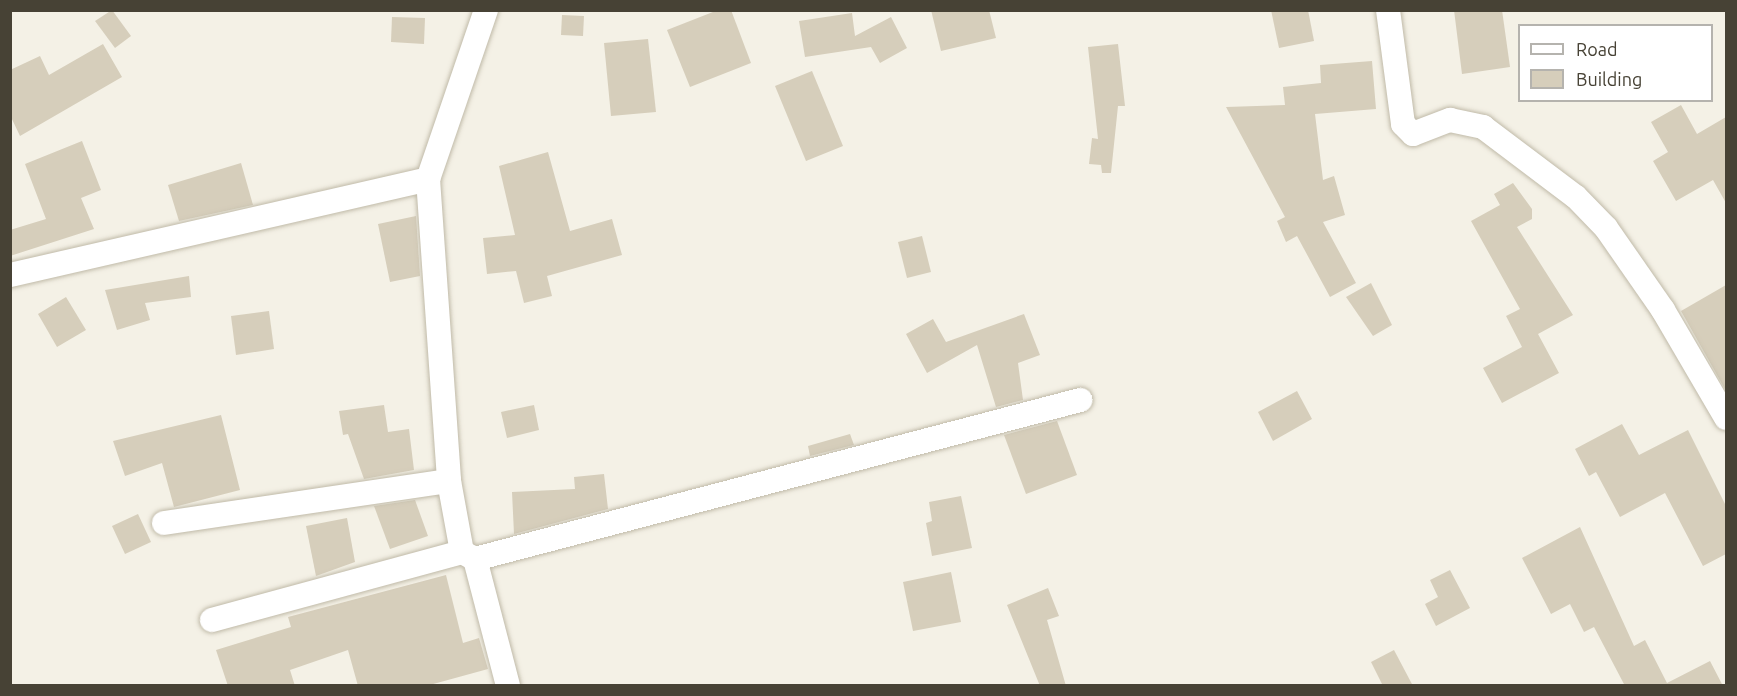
<!DOCTYPE html>
<style>
body{margin:0}
#map{position:relative;width:1737px;height:696px;overflow:hidden;background:#f4f1e6;font-family:Ubuntu,sans-serif}
div>[style]{position:absolute}
.building>*{inset:0;background:#d6cebb}
.roads{filter:drop-shadow(0 0 2px #c0baa8) drop-shadow(0 0 2px #c0baa8)}
.street>*{height:24px;margin:-12px;padding:0 12px;transform-origin:12px;border-radius:12px;background:#fff}
span{translate:-50% -50%;white-space:nowrap;text-align:center;line-height:1.15;-webkit-text-stroke:4.5px #fff;paint-order:stroke}
.frame{position:absolute;inset:0;border:12px solid #474235;pointer-events:none}
.legend{position:absolute;left:1518px;top:24px;width:195px;height:78px;box-sizing:border-box;background:#fff;border:2px solid #b5b3ae;margin:0;padding:8px 10px;list-style:none;font-size:18px;color:#474235}
.legend li{display:flex;align-items:center;gap:12px;height:30px}
.legend b{width:30px;border:2px solid #b5b3ae}
</style>
<div id="map">
<div class="building">
<div style="clip-path:polygon(112px 10px,131px 36px,115px 48px,95px 21px)"></div>
<div style="clip-path:polygon(718px 10px,731px 10px,751px 63px,690px 87px,667px 30px)"></div>
<div style="clip-path:polygon(931px 10px,989px 10px,996px 38px,941px 51px)"></div>
<div style="clip-path:polygon(1271px 10px,1308px 10px,1314px 41px,1279px 48px)"></div>
<div style="clip-path:polygon(1454px 10px,1502px 10px,1510px 67px,1462px 74px)"></div>
<div style="clip-path:polygon(852px 13px,855px 36px,891px 17px,907px 48px,880px 63px,871px 47px,805px 57px,799px 21px)"></div>
<div style="clip-path:polygon(562px 15px,584px 16px,583px 36px,561px 35px)"></div>
<div style="clip-path:polygon(392px 17px,425px 18px,424px 44px,391px 42px)"></div>
<div style="clip-path:polygon(648px 39px,656px 112px,611px 116px,604px 43px)"></div>
<div style="clip-path:polygon(103px 44px,122px 77px,20px 136px,10px 115px,10px 70px,40px 56px,49px 75px)"></div>
<div style="clip-path:polygon(1118px 44px,1125px 106px,1118px 106px,1111px 173px,1102px 173px,1101px 165px,1089px 164px,1092px 138px,1098px 139px,1088px 47px)"></div>
<div style="clip-path:polygon(1372px 61px,1376px 109px,1315px 114px,1323px 180px,1334px 176px,1345px 215px,1323px 222px,1356px 283px,1330px 297px,1297px 236px,1286px 242px,1277px 221px,1285px 217px,1226px 107px,1285px 105px,1283px 87px,1321px 83px,1320px 65px)"></div>
<div style="clip-path:polygon(812px 71px,843px 146px,806px 161px,775px 86px)"></div>
<div style="clip-path:polygon(1681px 105px,1697px 134px,1726px 117px,1726px 203px,1713px 180px,1676px 201px,1653px 161px,1668px 152px,1651px 122px)"></div>
<div style="clip-path:polygon(82px 141px,101px 190px,81px 198px,94px 229px,10px 256px,10px 230px,46px 219px,25px 164px)"></div>
<div style="clip-path:polygon(548px 152px,570px 231px,612px 219px,622px 255px,547px 276px,552px 296px,524px 303px,516px 271px,487px 274px,483px 238px,515px 235px,499px 166px)"></div>
<div style="clip-path:polygon(241px 163px,253px 205px,179px 221px,168px 185px)"></div>
<div style="clip-path:polygon(1513px 183px,1532px 209px,1532px 219px,1517px 227px,1573px 315px,1538px 334px,1559px 373px,1502px 403px,1483px 368px,1522px 347px,1506px 316px,1520px 309px,1471px 221px,1500px 205px,1494px 194px)"></div>
<div style="clip-path:polygon(416px 216px,420px 276px,390px 282px,378px 224px)"></div>
<div style="clip-path:polygon(922px 236px,931px 272px,907px 278px,898px 242px)"></div>
<div style="clip-path:polygon(189px 276px,191px 297px,145px 303px,150px 320px,117px 330px,105px 290px)"></div>
<div style="clip-path:polygon(1371px 283px,1392px 325px,1373px 336px,1346px 297px)"></div>
<div style="clip-path:polygon(1726px 285px,1726px 391px,1681px 311px)"></div>
<div style="clip-path:polygon(66px 297px,86px 330px,57px 347px,38px 314px)"></div>
<div style="clip-path:polygon(269px 311px,274px 349px,236px 355px,231px 316px)"></div>
<div style="clip-path:polygon(1024px 314px,1040px 355px,1018px 363px,1023px 400px,996px 407px,977px 345px,927px 373px,906px 334px,933px 319px,946px 342px)"></div>
<div style="clip-path:polygon(1297px 391px,1312px 419px,1273px 441px,1258px 412px)"></div>
<div style="clip-path:polygon(384px 405px,388px 432px,409px 429px,414px 470px,364px 479px,348px 434px,343px 435px,339px 411px)"></div>
<div style="clip-path:polygon(534px 405px,539px 430px,507px 438px,501px 412px)"></div>
<div style="clip-path:polygon(221px 415px,240px 490px,174px 507px,162px 463px,125px 476px,113px 441px)"></div>
<div style="clip-path:polygon(1057px 421px,1077px 475px,1026px 494px,1004px 435px)"></div>
<div style="clip-path:polygon(1622px 424px,1639px 455px,1688px 430px,1726px 506px,1726px 554px,1703px 566px,1665px 493px,1620px 517px,1596px 472px,1589px 476px,1575px 449px)"></div>
<div style="clip-path:polygon(850px 434px,854px 445px,810px 456px,808px 446px)"></div>
<div style="clip-path:polygon(604px 474px,608px 509px,514px 534px,512px 492px,575px 489px,574px 477px)"></div>
<div style="clip-path:polygon(961px 496px,972px 548px,932px 556px,926px 523px,932px 521px,929px 502px)"></div>
<div style="clip-path:polygon(415px 500px,428px 536px,390px 549px,374px 506px)"></div>
<div style="clip-path:polygon(138px 514px,151px 542px,125px 554px,112px 526px)"></div>
<div style="clip-path:polygon(347px 518px,355px 562px,316px 576px,306px 526px)"></div>
<div style="clip-path:polygon(1580px 527px,1634px 646px,1645px 640px,1667px 683px,1710px 661px,1723px 686px,1625px 686px,1594px 627px,1584px 632px,1570px 604px,1551px 614px,1522px 558px)"></div>
<div style="clip-path:polygon(1450px 570px,1470px 608px,1436px 626px,1425px 604px,1438px 597px,1430px 580px)"></div>
<div style="clip-path:polygon(951px 572px,961px 622px,913px 631px,903px 582px)"></div>
<div style="clip-path:polygon(446px 575px,463px 643px,479px 638px,488px 669px,426px 686px,358px 686px,348px 650px,290px 670px,295px 686px,228px 686px,216px 650px,291px 627px,288px 617px)"></div>
<div style="clip-path:polygon(1048px 588px,1059px 616px,1047px 620px,1066px 686px,1040px 686px,1007px 605px)"></div>
<div style="clip-path:polygon(1394px 650px,1413px 686px,1383px 686px,1371px 662px)"></div>
</div>
<div class="roads">
<div class="street">
<div style="left:486px;top:10px;width:179px;rotate:108.9deg"></div>
<div style="left:428px;top:179px;width:303px;rotate:86deg"></div>
<div style="left:449px;top:481px;width:72px;rotate:79.6deg"></div>
<div style="left:462px;top:552px;width:15px;rotate:28deg"></div>
<div style="left:475px;top:559px;width:131px;rotate:75.4deg"></div>
<div style="left:1388px;top:10px;width:115px;rotate:82.5deg"></div>
<div style="left:1403px;top:124px;width:14px;rotate:45deg"></div>
<div style="left:1413px;top:134px;width:40px;rotate:-21deg"></div>
<div style="left:1450px;top:120px;width:34px;rotate:12deg"></div>
<div style="left:1483px;top:127px;width:116px;rotate:37deg"></div>
<div style="left:1576px;top:197px;width:43px;rotate:45.9deg"></div>
<div style="left:1606px;top:228px;width:100px;rotate:55.2deg"></div>
<div style="left:1663px;top:310px;width:125px;rotate:59.7deg"></div>
<div style="left:10px;top:275px;width:429px;rotate:-12.9deg"></div>
<div style="left:164px;top:523px;width:288px;rotate:-8.4deg"></div>
<div style="left:475px;top:559px;width:626px;rotate:-14.72deg"></div>
<div style="left:212px;top:620px;width:259px;rotate:-15.2deg"></div>
</div>
</div>
<div class="frame"></div>
<ul class="legend">
<li><b style="height:8px;background:#fff"></b>Road</li>
<li><b style="height:16px;background:#d6cebb"></b>Building</li>
</ul>
</div>
